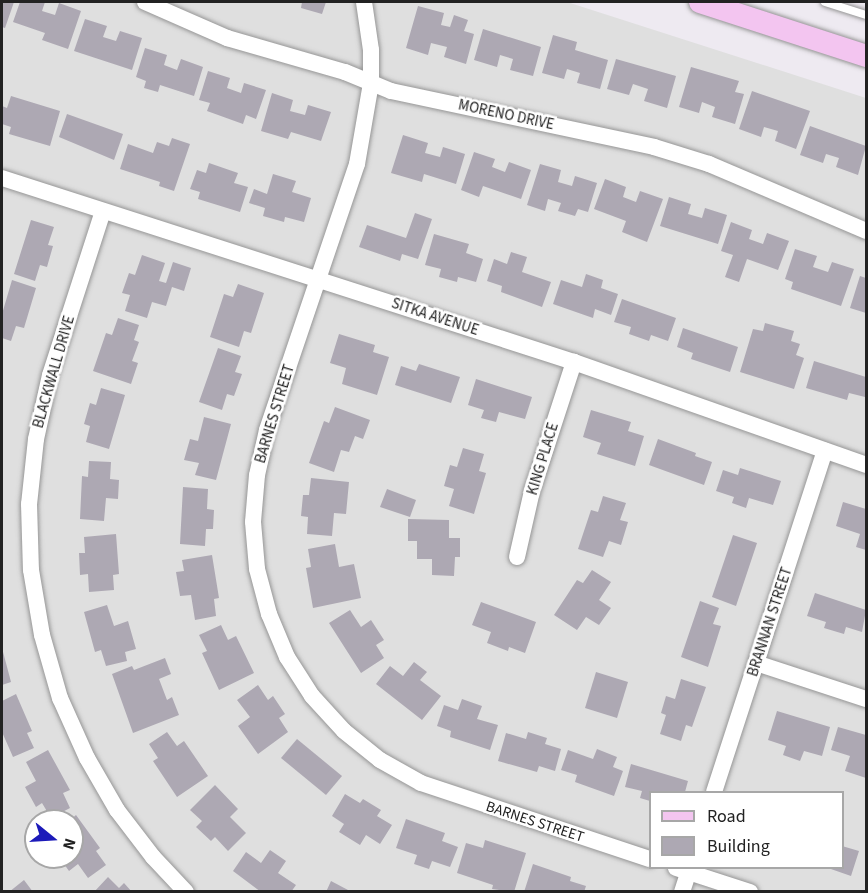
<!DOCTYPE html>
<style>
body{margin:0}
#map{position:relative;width:868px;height:893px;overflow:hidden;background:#eeeaf1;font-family:"Source Sans 3",sans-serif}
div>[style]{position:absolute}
.residential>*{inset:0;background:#dfdfdf}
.building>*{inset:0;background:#ada8b3}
.roads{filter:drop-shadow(0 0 2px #969696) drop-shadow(0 0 2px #969696)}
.lane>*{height:8px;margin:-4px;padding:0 4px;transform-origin:4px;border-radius:4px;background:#fff}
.street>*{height:16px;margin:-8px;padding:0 8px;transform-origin:8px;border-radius:8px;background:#fff}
.secondary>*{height:22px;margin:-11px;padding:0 11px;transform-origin:11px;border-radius:11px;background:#f3c5f0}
span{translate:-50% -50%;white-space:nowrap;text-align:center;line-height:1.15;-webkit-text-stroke:5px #fff;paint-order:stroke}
.street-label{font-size:15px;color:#222}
.frame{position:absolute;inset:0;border:3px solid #222;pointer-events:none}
.legend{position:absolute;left:649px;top:791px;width:195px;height:78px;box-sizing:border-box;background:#fff;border:2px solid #a7a7a7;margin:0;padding:8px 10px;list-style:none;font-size:18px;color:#222}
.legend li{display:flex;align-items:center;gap:12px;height:30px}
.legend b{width:30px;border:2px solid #a7a7a7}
.north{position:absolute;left:24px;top:809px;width:60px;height:60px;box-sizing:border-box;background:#fff;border:2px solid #a7a7a7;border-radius:50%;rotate:108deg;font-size:16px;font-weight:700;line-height:24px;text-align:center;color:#222}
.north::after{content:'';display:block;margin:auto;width:21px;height:27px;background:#1c1ab9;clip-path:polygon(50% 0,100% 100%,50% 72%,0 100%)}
</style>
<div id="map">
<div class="residential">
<div style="clip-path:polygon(evenodd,2px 2px,567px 2px,866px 98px,866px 891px,2px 892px,2px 2px,650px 792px,842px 792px,842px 868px,650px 868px,650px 792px,2px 2px,36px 821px,72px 821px,72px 857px,36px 857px,36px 821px)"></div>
</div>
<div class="building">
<div style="clip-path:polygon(2px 2px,14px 2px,5px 28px,2px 27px)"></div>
<div style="clip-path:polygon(20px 2px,45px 2px,42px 11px,55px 15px,59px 3px,81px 11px,68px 49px,42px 40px,45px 33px,13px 22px)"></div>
<div style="clip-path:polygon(302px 2px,326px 2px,322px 14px,301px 8px)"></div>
<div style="clip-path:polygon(418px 6px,444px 13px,441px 25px,450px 27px,454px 15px,468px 20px,464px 31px,474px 34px,466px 64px,444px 57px,447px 47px,431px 43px,428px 55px,406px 48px)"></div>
<div style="clip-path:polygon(85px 19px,107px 26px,103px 37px,116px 41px,120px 31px,142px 38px,132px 70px,74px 51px)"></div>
<div style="clip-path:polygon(483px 29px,541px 47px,533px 76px,510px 70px,513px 59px,500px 55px,497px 67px,474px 60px)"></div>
<div style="clip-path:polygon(553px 35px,577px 42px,575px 50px,608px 60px,600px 89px,577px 83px,580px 73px,567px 69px,564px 79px,542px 73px)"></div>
<div style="clip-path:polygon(145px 48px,167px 55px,164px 65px,177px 70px,181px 59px,203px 67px,194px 96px,160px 85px,158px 92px,144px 88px,146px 81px,136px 77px)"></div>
<div style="clip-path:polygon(616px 59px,676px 76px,667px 108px,644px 101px,648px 89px,633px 84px,629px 95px,607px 89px)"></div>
<div style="clip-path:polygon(691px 67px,739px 81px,735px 92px,744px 94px,735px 124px,712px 117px,715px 107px,702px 102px,699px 113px,679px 107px)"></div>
<div style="clip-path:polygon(208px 71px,230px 78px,227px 88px,241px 93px,244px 83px,266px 90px,256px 119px,246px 115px,243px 124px,207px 111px,210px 103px,199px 100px)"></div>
<div style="clip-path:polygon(752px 91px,810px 111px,796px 149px,775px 141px,778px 131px,764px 127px,761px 137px,739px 129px)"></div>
<div style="clip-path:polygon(272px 93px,293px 100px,290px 111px,305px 115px,308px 105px,331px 112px,321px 141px,291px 132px,288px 139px,261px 131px)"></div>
<div style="clip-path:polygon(11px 96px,60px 111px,50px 146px,9px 134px,11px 127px,2px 124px,2px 106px,7px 108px)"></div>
<div style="clip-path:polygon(67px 114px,123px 134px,114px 160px,59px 137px)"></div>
<div style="clip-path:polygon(810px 126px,866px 146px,858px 175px,836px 167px,839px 158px,826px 154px,823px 163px,800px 155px)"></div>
<div style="clip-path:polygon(403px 135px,428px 143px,425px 153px,440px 157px,443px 147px,465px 154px,456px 184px,424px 174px,422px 182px,391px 173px)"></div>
<div style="clip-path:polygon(172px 138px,190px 144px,174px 191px,159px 186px,160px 182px,120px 169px,128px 144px,153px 153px,157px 142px,169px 146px)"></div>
<div style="clip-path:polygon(474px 152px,495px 159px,492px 167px,505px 172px,509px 162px,531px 170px,521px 199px,483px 186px,479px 197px,461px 190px)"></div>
<div style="clip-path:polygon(209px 163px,238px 173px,234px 183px,248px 187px,240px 212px,198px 199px,200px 192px,190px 189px,197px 170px,206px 173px)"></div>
<div style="clip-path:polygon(540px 164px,561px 170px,558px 182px,572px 186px,575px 176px,597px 183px,588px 212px,578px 209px,575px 216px,558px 211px,561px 203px,548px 199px,545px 211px,527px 205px)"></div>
<div style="clip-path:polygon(273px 174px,296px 181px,292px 192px,311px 198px,304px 222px,285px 217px,284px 222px,263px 216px,265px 208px,249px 203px,254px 189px,267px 194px)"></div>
<div style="clip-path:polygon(605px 179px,626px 187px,623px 197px,636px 202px,640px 191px,663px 199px,647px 242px,622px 232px,626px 221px,594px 209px)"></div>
<div style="clip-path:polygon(669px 197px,691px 204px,688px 214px,702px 218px,705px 208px,727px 215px,718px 244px,660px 226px)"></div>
<div style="clip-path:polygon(415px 213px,432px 219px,418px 259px,402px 254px,400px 261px,359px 247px,367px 225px,406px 238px)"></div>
<div style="clip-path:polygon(31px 220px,54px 227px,48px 245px,53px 246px,47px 267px,40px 265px,35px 281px,14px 274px)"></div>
<div style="clip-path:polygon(731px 222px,752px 230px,749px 239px,763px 244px,767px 233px,789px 241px,778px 270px,747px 259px,739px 282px,725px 277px,733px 255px,721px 251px)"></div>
<div style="clip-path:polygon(434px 234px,469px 244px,466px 253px,483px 259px,476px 282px,458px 277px,457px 282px,439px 277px,441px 269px,425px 265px)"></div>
<div style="clip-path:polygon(795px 249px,817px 256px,813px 267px,828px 272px,832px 262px,854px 269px,841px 306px,791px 289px,793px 282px,785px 279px)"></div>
<div style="clip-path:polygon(511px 252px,527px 257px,522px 272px,551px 282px,542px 307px,501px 292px,502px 286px,487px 281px,494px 259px,507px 264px)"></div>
<div style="clip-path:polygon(142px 255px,165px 263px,159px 281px,166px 283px,173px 262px,191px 268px,184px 291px,172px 287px,166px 306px,152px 302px,147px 318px,125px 311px,130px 295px,122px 293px,129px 273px,135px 275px)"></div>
<div style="clip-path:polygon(586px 274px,603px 280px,601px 288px,618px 294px,611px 315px,595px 309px,593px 318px,553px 304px,561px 280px,582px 287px)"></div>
<div style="clip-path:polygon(860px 276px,866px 278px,866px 313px,850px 308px)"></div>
<div style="clip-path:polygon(12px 280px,36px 288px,24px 328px,16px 326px,11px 341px,2px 338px,2px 314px)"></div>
<div style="clip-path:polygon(238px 284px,264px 293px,251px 333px,244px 331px,239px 347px,210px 337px,224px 294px,233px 297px)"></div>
<div style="clip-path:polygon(622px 299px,676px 318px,668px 341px,651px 335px,649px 341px,629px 334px,631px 327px,614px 322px)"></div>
<div style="clip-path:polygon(118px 318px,139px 325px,134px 340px,139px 342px,132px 361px,138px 363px,131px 384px,93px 371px,106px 333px,112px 335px)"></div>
<div style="clip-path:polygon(765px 323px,794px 331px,791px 341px,800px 344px,796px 355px,804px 358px,794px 389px,740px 372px,753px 329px,763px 331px)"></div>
<div style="clip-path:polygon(683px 328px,738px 347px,730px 372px,691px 359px,693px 353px,677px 347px)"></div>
<div style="clip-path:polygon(339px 334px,375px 345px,373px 352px,389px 357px,377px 395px,342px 384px,346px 368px,330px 363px)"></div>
<div style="clip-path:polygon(218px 348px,241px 356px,235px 372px,242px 374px,234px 396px,227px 394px,222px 410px,199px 402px)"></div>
<div style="clip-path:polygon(814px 361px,866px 377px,865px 397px,849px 393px,847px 400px,806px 388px)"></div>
<div style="clip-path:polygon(419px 364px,460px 377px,451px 403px,395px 385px,401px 366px,416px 371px)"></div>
<div style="clip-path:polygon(476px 379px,532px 397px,525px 419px,499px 412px,496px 422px,481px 418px,484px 410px,468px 405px)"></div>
<div style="clip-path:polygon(101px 388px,125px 395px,109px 449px,86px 442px,90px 426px,84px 424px,90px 403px,96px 405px)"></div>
<div style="clip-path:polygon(335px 407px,370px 420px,363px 439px,355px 436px,349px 452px,341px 450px,334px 472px,309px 463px,324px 421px,329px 423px)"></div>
<div style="clip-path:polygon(591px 410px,631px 422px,628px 431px,644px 436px,635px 466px,597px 454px,601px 443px,583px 437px)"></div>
<div style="clip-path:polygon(204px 417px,231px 424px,216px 480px,195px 475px,199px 463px,184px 460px,190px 439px,198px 441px)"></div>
<div style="clip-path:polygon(658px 439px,696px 453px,695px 456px,712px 462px,704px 485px,649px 465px)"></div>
<div style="clip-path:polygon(463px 448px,484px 454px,479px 471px,486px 473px,474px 514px,449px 506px,454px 489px,444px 486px,450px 465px,457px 467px)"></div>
<div style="clip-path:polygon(89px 461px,111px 462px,110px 479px,119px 480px,118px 499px,106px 498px,104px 521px,80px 519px,82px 476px,88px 477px)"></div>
<div style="clip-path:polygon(740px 468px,781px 481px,773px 505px,749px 498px,746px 508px,732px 503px,734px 497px,716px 491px,723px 470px,738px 475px)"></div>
<div style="clip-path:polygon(311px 478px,349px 482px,346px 514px,334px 513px,332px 536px,307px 534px,308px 517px,301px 516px,303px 495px,309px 495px)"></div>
<div style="clip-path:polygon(183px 487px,208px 489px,207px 509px,214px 510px,213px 529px,206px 529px,205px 546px,180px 544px)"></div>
<div style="clip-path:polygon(387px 489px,416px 500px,410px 517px,380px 507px)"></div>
<div style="clip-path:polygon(603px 496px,626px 503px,620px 520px,628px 522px,621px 545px,609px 541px,603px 557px,578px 549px,591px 510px,598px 512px)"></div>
<div style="clip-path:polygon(843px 502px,866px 509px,866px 550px,856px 547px,860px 534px,836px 526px)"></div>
<div style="clip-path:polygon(408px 519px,449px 520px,449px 538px,460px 538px,460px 557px,455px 557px,454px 576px,432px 575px,432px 559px,417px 559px,417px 541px,408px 541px)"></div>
<div style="clip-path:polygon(116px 534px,119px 574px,113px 575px,114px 590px,89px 592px,88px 574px,80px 575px,79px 553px,85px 553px,84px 537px)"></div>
<div style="clip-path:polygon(733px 535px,757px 543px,736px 606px,712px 597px)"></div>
<div style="clip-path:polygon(335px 544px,339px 567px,354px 564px,361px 598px,313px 608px,306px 568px,311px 567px,308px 549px)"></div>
<div style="clip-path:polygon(212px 555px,219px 598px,214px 599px,216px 616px,195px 620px,191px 595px,180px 596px,176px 572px,184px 571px,182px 560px)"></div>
<div style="clip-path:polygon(592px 570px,611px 582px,599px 600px,611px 608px,599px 625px,586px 617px,577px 630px,554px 615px,577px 580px,583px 583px)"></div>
<div style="clip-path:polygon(815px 593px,866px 610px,862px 632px,846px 627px,844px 634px,824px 628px,826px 622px,807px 616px)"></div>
<div style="clip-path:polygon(700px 601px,719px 608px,713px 624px,721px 626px,708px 667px,681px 657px)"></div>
<div style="clip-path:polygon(481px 602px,536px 622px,525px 653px,509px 647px,508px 651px,487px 643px,491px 632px,472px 625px)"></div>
<div style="clip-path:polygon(107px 605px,114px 626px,128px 621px,136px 649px,125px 652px,127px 661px,106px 666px,101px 650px,95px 652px,84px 612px)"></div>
<div style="clip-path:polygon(350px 610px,361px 627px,371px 620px,384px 640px,376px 645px,384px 658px,361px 673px,329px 623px)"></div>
<div style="clip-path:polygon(221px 625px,228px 640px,236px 636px,254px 673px,219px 690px,202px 653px,207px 651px,199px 635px)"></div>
<div style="clip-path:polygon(2px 648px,11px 682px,2px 685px)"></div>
<div style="clip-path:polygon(165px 658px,171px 674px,159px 679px,167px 700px,172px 697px,179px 715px,133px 733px,112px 674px,132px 666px,134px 670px)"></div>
<div style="clip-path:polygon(414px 662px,427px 672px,420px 680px,441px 696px,422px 720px,376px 684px,390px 666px,403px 676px)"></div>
<div style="clip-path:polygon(596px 672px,628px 682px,617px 718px,585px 708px)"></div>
<div style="clip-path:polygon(681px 679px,706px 687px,692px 727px,686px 725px,681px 741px,660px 734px,666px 715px,661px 713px,666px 696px,675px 699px)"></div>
<div style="clip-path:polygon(258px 685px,268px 700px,273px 696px,285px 714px,279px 718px,288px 732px,258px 754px,238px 726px,250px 717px,237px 700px)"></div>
<div style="clip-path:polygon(16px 694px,32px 731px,27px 733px,34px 748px,13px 757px,2px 732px,2px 701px)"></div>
<div style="clip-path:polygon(462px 699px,482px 706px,477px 719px,498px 725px,490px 750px,450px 737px,451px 731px,437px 726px,444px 705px,458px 710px)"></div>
<div style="clip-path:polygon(777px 711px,830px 727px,822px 756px,804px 751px,800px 761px,783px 755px,786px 746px,768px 740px)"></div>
<div style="clip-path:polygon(838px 727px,866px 735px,866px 778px,845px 771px,850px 756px,831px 750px)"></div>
<div style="clip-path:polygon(167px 732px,177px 746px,184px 741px,208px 776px,177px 797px,153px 761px,158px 758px,149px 744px)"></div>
<div style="clip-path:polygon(528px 732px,547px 738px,545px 744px,561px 749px,555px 771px,539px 766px,537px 772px,498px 761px,506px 733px,526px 739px)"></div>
<div style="clip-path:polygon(297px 739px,342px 776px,326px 795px,281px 758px)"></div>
<div style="clip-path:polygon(597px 749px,617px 757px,613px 767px,623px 771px,614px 796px,575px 782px,577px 775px,561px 770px,568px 750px,593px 759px)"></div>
<div style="clip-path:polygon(48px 750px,70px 790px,63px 793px,70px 808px,51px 818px,42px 803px,36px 807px,25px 787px,36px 781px,26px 762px)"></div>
<div style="clip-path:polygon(631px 764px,688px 781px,685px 792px,650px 792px,650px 801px,640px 798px,642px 791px,625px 787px)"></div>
<div style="clip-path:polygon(215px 785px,238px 809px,230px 817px,246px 833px,228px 851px,215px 837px,211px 841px,196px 827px,202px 821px,190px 810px)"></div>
<div style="clip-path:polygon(345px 794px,360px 803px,363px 799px,381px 810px,377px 816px,392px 825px,380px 844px,366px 835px,360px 845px,339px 832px,344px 824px,332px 816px)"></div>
<div style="clip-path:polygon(76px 815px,100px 848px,96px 851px,106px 865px,88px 878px,78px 864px,69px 871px,59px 857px,72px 857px,72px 821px,69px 821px)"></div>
<div style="clip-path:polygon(406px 819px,445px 833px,442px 841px,458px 847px,450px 867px,432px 861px,429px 869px,414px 864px,417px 855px,396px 848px)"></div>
<div style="clip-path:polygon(485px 840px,526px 853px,514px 892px,492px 889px,493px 885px,457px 873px,466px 843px,483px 848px)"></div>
<div style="clip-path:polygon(842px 846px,859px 851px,851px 876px,828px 868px,842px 868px)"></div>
<div style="clip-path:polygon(270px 850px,286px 861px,278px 873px,296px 885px,291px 892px,261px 892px,233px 871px,246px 852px,261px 863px)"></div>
<div style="clip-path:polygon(533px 864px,571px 877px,570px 881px,586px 886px,584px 892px,524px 892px)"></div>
<div style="clip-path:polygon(108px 877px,119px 888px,124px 883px,132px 892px,94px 892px)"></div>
<div style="clip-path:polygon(24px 880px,33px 892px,9px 892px)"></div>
<div style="clip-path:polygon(331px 881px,348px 890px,347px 892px,326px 892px)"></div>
</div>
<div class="roads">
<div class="lane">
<div style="left:825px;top:2px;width:43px;rotate:17.6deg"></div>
</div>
<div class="street">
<div style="left:145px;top:2px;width:90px;rotate:23.7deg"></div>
<div style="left:227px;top:38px;width:123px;rotate:16.1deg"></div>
<div style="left:345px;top:72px;width:50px;rotate:22.4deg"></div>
<div style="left:391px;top:91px;width:269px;rotate:12deg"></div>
<div style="left:654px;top:147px;width:58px;rotate:17.2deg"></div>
<div style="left:709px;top:164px;width:171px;rotate:23.1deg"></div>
<div style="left:364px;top:2px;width:49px;rotate:81.7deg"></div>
<div style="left:371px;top:50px;width:33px;rotate:90deg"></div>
<div style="left:371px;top:83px;width:82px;rotate:99.8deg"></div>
<div style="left:357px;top:164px;width:281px;rotate:108.7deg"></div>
<div style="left:267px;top:430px;width:46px;rotate:102.5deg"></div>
<div style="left:257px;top:475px;width:47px;rotate:94.9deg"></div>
<div style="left:253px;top:522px;width:47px;rotate:85.1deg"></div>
<div style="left:257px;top:569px;width:47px;rotate:75.1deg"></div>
<div style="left:269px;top:614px;width:47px;rotate:67.3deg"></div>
<div style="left:287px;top:657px;width:46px;rotate:57.3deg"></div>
<div style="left:312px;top:696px;width:47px;rotate:47.6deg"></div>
<div style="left:344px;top:731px;width:46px;rotate:38.9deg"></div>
<div style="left:380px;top:760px;width:47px;rotate:29.3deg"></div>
<div style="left:421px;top:783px;width:241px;rotate:18.4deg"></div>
<div style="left:2px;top:178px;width:601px;rotate:17.83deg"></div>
<div style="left:574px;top:362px;width:310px;rotate:19.4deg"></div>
<div style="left:103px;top:211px;width:172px;rotate:107.9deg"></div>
<div style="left:50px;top:375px;width:66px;rotate:102.3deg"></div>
<div style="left:36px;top:439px;width:65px;rotate:96.1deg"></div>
<div style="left:29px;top:504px;width:66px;rotate:88.3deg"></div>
<div style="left:31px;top:570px;width:66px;rotate:80.4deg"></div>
<div style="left:42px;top:635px;width:66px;rotate:74.1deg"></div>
<div style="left:60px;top:698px;width:66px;rotate:65.8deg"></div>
<div style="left:87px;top:758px;width:60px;rotate:60deg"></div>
<div style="left:117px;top:810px;width:59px;rotate:52.5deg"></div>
<div style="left:153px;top:857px;width:48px;rotate:46.7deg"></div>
<div style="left:517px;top:557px;width:68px;rotate:-77.2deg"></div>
<div style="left:532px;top:491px;width:136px;rotate:-72deg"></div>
<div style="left:756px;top:663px;width:116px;rotate:18.1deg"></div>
<div style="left:714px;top:792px;width:359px;rotate:-72deg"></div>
<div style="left:676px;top:868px;width:78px;rotate:18deg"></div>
<div style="left:682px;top:892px;width:25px;rotate:-72deg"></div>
</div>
<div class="secondary">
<div style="left:700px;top:2px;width:175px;rotate:18deg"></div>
</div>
</div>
<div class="street-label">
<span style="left:506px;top:115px;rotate:12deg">MORENO DRIVE</span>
<span style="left:435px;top:317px;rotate:18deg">SITKA AVENUE</span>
<span style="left:54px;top:372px;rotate:-74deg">BLACKWALL DRIVE</span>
<span style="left:275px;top:414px;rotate:-73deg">BARNES STREET</span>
<span style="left:543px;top:459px;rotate:-73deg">KING PLACE</span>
<span style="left:770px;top:622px;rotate:-72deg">BRANNAN STREET</span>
<span style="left:535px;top:822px;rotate:18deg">BARNES STREET</span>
</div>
<div class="frame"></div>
<ul class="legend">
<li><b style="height:8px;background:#f3c5f0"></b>Road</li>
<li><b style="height:16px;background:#ada8b3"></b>Building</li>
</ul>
<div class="north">N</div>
</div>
